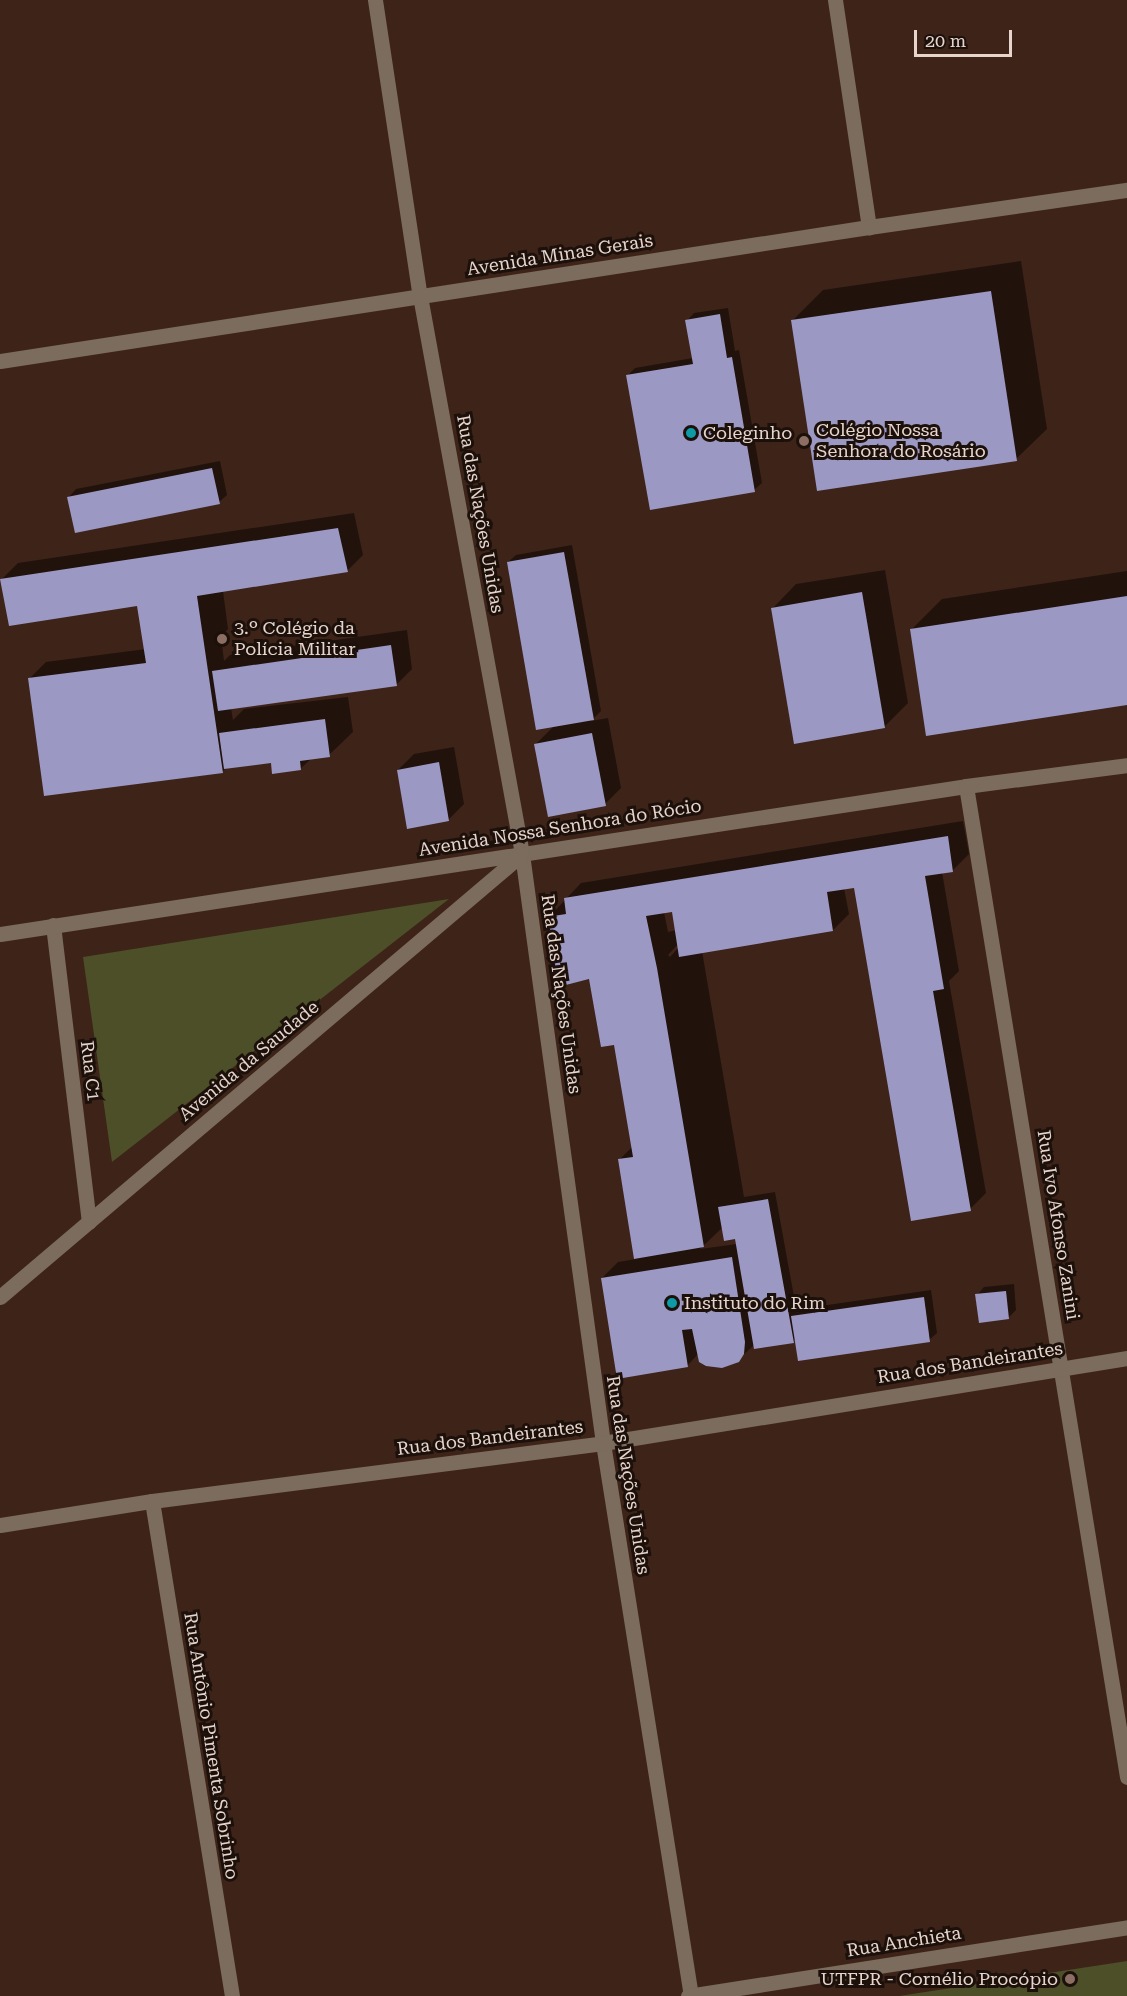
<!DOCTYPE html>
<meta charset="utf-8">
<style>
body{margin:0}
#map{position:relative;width:1127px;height:1996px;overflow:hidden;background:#3e2318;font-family:"Roboto Serif",serif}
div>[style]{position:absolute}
.green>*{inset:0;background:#4c4f28}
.shadow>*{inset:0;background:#0007}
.building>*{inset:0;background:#9c98c4}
.minor>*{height:15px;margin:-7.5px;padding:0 7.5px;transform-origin:7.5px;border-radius:7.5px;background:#7b6c5d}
.dots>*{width:16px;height:16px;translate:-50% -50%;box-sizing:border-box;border:3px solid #1c100b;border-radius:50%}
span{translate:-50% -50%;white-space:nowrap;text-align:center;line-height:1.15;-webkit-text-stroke:6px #1c100b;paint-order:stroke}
.street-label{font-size:18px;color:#e7d4cd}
.poi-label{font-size:18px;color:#e7d4cd}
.left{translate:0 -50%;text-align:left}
.right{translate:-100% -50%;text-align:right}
.scale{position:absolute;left:914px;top:30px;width:98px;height:27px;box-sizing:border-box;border:3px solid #e7d4cd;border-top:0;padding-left:8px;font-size:18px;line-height:21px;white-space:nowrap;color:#e7d4cd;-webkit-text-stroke:4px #1c100b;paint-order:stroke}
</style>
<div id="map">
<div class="green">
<div style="clip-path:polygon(449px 899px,112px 1162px,83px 957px)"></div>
<div style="clip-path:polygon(1127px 1961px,1127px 1996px,899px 1996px)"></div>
</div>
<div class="shadow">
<div style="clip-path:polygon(1021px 261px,1047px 429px,1016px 459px,792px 321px,823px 290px)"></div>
<div style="clip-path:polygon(728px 308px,735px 351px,739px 350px,762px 483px,754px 490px,628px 375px,635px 368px,693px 358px,687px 321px,694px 313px)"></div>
<div style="clip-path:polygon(220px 461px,227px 495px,219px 502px,69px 497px,76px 489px)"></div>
<div style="clip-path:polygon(354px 513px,363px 555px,347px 571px,223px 591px,228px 629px,221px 637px,224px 661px,230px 655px,407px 630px,412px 669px,396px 685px,231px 708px,233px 720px,244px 709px,348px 697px,353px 732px,329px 755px,312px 758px,300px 769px,272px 762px,227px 767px,222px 772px,30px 678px,46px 662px,146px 649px,139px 604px,2px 579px,18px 563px)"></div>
<div style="clip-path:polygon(572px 545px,601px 711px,591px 721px,608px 718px,621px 788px,605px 804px,536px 744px,554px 726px,508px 562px,516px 555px)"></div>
<div style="clip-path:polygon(885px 570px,908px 703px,884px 727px,773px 608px,796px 584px)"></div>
<div style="clip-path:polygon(1127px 571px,1127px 704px,911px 630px,942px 599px)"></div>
<div style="clip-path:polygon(454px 747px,464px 804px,448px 820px,398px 770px,414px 754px)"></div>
<div style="clip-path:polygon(evenodd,963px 821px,969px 854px,953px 870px,942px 872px,959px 971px,949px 981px,986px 1193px,970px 1209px,855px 886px,844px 888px,849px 914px,833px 930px,702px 951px,744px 1197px,775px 1192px,797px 1313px,800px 1309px,931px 1290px,937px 1333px,929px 1340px,796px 1338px,793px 1342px,755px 1344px,738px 1360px,699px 1353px,687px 1366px,602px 1278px,618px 1262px,636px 1259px,619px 1160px,633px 1146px,615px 1043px,591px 979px,560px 985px,548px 918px,581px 883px,963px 821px,673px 910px,677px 930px,668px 932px,664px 912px,673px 910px,963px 821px,679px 943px,679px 947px,670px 957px,668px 955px,679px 943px,963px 821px,723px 1227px,736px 1238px,737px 1244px,700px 1249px,723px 1227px)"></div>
<div style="clip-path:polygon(1014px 1284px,1016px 1310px,1008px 1318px,977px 1295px,984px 1287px)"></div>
</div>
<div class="building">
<div style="clip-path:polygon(991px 291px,1017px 461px,817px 491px,791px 320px)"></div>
<div style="clip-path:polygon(720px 314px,727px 358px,732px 357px,755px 492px,650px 510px,626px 375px,693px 364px,685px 320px)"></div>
<div style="clip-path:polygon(212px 468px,220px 504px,75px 533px,67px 497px)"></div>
<div style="clip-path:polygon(338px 528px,348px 572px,197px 596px,223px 773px,44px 796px,28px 678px,146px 663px,137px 606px,9px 626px,0 579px)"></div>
<div style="clip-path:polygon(564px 552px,594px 720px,536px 730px,507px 562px)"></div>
<div style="clip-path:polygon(862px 592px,885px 728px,794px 744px,771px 608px)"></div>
<div style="clip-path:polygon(1127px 596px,1127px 705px,926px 736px,910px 629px)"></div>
<div style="clip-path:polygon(391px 645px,397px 686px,218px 711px,212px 671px)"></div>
<div style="clip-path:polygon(325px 719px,330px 757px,300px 761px,301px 770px,272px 774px,271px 763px,224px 769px,219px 733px)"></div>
<div style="clip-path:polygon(592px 733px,606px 806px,548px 817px,534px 744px)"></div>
<div style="clip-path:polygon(439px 762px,449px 821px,407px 829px,397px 770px)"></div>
<div style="clip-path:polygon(948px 836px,953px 872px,925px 876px,944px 989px,933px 991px,971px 1211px,911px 1221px,854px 888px,827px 892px,833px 931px,679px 957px,672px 912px,646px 916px,657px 968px,704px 1247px,634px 1259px,618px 1159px,633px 1157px,614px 1045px,601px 1047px,589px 979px,558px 987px,547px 917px,566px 914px,564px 898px)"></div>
<div style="clip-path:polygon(768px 1199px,794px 1343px,754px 1349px,735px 1239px,724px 1241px,718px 1207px)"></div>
<div style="clip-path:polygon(732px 1257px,745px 1342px,744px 1354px,739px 1362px,722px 1368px,706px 1366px,699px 1362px,692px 1329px,682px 1330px,688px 1367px,617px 1379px,601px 1278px)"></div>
<div style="clip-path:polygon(1006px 1291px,1009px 1319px,979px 1323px,975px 1294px)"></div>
<div style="clip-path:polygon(924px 1297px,930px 1342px,798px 1361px,791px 1316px)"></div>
</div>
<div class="minor">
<div style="left:375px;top:0;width:299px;rotate:81.4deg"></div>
<div style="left:420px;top:296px;width:567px;rotate:79.64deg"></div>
<div style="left:522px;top:854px;width:595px;rotate:82.17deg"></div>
<div style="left:603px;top:1443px;width:560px;rotate:80.96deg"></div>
<div style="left:835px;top:0;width:230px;rotate:81.5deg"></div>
<div style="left:0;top:361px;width:879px;rotate:-8.77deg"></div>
<div style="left:869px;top:227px;width:261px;rotate:-8.2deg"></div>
<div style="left:966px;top:786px;width:1004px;rotate:80.77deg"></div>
<div style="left:53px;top:925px;width:299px;rotate:83.1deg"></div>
<div style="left:0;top:934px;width:977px;rotate:-8.71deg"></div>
<div style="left:966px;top:786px;width:162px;rotate:-7.4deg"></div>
<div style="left:0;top:1297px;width:685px;rotate:-40.32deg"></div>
<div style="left:152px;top:1501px;width:501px;rotate:80.82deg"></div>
<div style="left:0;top:1525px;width:154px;rotate:-9deg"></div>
<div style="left:152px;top:1501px;width:455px;rotate:-7.3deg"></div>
<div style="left:603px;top:1443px;width:531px;rotate:-9.21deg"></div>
<div style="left:688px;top:1996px;width:444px;rotate:-8.9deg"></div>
</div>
<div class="dots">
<div style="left:691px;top:433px;background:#0f9aa8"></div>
<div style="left:804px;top:441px;background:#8d6e63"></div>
<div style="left:222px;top:639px;background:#8d6e63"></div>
<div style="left:672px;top:1303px;background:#0f9aa8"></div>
<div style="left:1070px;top:1979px;background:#8d6e63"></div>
</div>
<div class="street-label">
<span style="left:560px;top:255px;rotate:-9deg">Avenida Minas Gerais</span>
<span style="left:480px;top:514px;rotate:80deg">Rua das Nações Unidas</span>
<span style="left:560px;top:828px;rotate:-9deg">Avenida Nossa Senhora do Rócio</span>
<span style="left:561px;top:994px;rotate:82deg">Rua das Nações Unidas</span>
<span style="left:249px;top:1061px;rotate:-40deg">Avenida da Saudade</span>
<span style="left:90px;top:1071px;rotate:83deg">Rua C1</span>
<span style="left:1058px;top:1225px;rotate:81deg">Rua Ivo Afonso Zanini</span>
<span style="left:970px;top:1363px;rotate:-9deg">Rua dos Bandeirantes</span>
<span style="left:490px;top:1438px;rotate:-7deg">Rua dos Bandeirantes</span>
<span style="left:628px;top:1475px;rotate:81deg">Rua das Nações Unidas</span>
<span style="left:211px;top:1746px;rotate:81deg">Rua Antônio Pimenta Sobrinho</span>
<span style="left:904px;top:1942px;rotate:-9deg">Rua Anchieta</span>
</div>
<div class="poi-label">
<span class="left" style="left:816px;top:441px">Colégio Nossa<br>Senhora do Rosário</span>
<span class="left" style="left:703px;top:433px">Coleginho</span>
<span class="left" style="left:234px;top:639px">3.º Colégio da<br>Polícia Militar</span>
<span class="left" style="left:684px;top:1303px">Instituto do Rim</span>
<span class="right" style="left:1058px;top:1979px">UTFPR - Cornélio Procópio</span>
</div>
<div class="scale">20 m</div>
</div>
